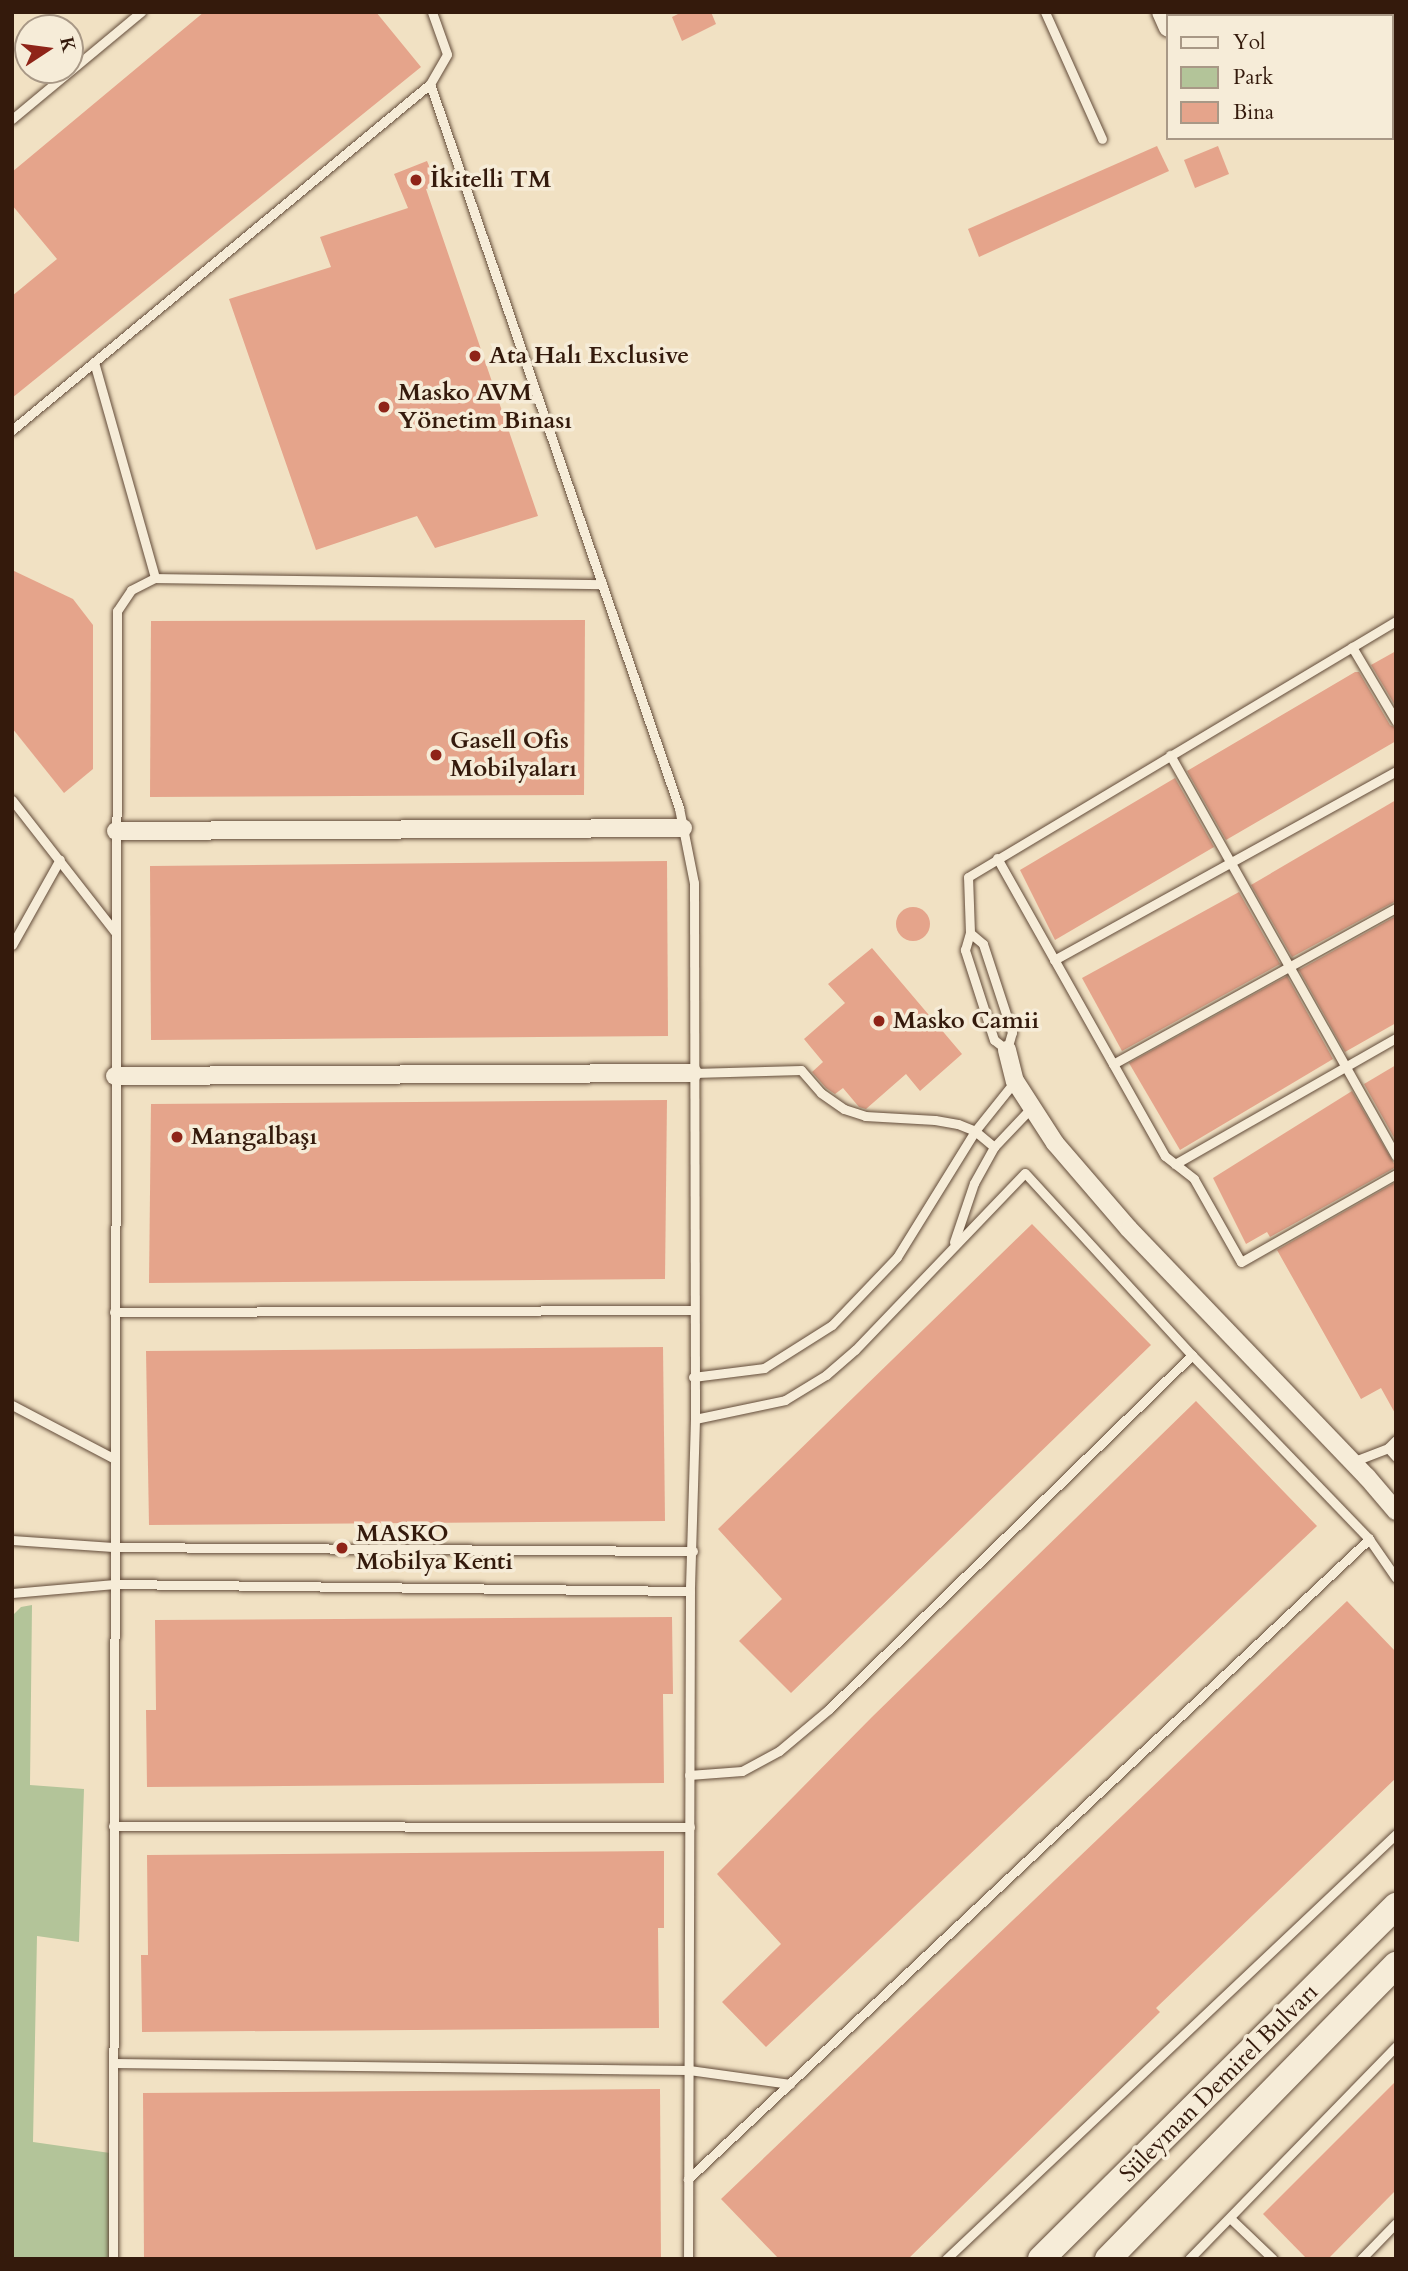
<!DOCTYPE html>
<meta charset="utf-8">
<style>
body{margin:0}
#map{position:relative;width:1408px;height:2271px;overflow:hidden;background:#f1e1c3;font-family:Cardo,serif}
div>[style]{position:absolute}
.green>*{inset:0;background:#b3c499}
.building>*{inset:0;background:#e5a48b}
.round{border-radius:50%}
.roads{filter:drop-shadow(0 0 2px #634c3a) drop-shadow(0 0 2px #634c3a)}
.lane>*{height:9px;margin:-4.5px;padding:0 4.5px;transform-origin:4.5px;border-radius:4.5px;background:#f6ecd8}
.street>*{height:18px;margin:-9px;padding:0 9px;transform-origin:9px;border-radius:9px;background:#f6ecd8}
.secondary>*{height:26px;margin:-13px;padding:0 13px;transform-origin:13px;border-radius:13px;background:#f6ecd8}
.dots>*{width:19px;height:19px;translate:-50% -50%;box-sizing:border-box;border:4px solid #f6ecd8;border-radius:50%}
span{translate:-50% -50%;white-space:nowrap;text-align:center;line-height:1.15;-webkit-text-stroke:7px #f6ecd8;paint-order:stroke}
.poi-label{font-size:24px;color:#341a0c;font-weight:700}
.left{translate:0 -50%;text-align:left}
.street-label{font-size:24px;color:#341a0c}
.frame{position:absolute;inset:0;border:14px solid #341a0c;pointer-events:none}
.legend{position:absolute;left:1166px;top:14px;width:228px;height:126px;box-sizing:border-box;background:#f6ecd8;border:2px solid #a89886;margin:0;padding:9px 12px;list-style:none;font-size:21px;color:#341a0c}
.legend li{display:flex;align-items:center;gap:14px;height:35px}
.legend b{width:35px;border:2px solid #a89886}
.north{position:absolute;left:14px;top:14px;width:70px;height:70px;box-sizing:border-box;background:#f6ecd8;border:2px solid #a89886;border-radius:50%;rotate:77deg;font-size:19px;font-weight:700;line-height:28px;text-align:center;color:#341a0c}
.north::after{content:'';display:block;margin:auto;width:24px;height:32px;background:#8f2418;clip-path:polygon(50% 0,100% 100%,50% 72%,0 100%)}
</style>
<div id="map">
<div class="green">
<div style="clip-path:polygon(32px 1605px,30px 1785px,84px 1789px,79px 1942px,37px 1936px,33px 2142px,110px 2153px,111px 2259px,12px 2259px,12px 1616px,21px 1607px)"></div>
</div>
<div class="building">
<div style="clip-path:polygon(204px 12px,376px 12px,421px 67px,12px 398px,12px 296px,57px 259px,12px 205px,12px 172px)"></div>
<div style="clip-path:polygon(682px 12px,711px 12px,716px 24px,682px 41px,672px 17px)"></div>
<div style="clip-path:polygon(1157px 146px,1169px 171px,979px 257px,968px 229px)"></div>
<div style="clip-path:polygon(1218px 146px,1229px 174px,1195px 188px,1184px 160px)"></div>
<div style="clip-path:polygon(427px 161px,437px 185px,426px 189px,538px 516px,435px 548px,417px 516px,316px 550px,229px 299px,331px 267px,320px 237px,408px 208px,394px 174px)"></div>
<div style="clip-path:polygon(12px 570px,73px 599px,93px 625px,93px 769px,64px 793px,12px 728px)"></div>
<div style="clip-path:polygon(585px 620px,584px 795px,150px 797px,151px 621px)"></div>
<div style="clip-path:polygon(1396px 651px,1396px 707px,1371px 665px)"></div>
<div style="clip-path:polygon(1355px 672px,1359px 672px,1390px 725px,1396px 728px,1396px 741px,1226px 840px,1187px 771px)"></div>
<div style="clip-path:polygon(1175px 778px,1214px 847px,1055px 940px,1020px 870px)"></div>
<div style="clip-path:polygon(1396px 800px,1396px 901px,1292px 957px,1251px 885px)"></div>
<div style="clip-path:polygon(667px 861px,668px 1036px,151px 1040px,150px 866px)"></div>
<div style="clip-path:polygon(1239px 892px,1280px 964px,1122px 1051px,1082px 978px)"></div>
<div class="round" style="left:896px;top:907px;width:34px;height:34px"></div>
<div style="clip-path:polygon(1396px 916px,1396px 1023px,1345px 1052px,1299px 970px)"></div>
<div style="clip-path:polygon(872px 948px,962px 1054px,920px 1091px,906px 1074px,866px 1109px,859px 1107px,843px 1088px,835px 1094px,826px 1088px,812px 1072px,823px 1062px,804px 1039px,845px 1003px,828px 984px)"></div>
<div style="clip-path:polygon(1287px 976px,1333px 1059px,1180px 1150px,1129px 1063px)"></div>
<div style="clip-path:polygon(1396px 1065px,1396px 1141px,1364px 1084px)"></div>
<div style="clip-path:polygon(1352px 1091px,1396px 1167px,1270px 1237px,1267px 1232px,1246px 1244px,1213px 1178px)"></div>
<div style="clip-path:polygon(667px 1100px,665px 1279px,149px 1283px,151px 1104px)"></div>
<div style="clip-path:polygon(1396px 1182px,1396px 1415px,1381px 1388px,1361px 1399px,1277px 1250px)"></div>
<div style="clip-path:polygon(1032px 1224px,1151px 1345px,791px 1693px,739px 1641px,782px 1599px,718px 1529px)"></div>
<div style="clip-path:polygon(663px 1347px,665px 1521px,149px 1525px,146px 1351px)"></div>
<div style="clip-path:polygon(1196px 1401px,1317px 1526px,766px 2047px,722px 2002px,781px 1944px,717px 1874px,872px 1717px)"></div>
<div style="clip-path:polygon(1347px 1601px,1396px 1652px,1396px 1778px,1156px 2008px,1160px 2012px,908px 2259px,779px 2259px,721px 2199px)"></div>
<div style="clip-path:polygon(672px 1617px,673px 1694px,663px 1694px,664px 1783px,147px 1787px,146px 1710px,156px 1710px,155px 1620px)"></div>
<div style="clip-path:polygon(664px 1851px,664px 1928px,658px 1928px,659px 2028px,142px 2032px,141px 1955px,148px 1955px,147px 1855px)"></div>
<div style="clip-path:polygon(1396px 2081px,1396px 2190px,1328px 2259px,1307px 2259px,1263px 2214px)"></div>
<div style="clip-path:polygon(660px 2089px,661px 2259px,144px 2259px,143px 2093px)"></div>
</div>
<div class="roads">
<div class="lane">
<div style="left:1045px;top:12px;width:139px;rotate:65.8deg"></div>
<div style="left:430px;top:84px;width:766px;rotate:71.02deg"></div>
<div style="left:679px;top:808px;width:76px;rotate:78.7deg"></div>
<div style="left:694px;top:883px;width:536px;rotate:89.89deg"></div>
<div style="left:695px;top:1419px;width:172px;rotate:91.7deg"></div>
<div style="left:690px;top:1591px;width:668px;rotate:90.17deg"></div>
<div style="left:12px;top:119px;width:168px;rotate:-39.7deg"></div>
<div style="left:94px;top:362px;width:224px;rotate:74.2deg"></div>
<div style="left:12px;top:430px;width:543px;rotate:-39.62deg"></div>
<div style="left:430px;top:84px;width:34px;rotate:-60deg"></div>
<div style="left:447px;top:54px;width:45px;rotate:-109.7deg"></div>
<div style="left:1352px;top:647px;width:86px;rotate:59.3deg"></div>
<div style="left:1170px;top:755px;width:460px;rotate:60.6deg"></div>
<div style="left:12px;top:800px;width:169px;rotate:52deg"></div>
<div style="left:997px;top:858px;width:342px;rotate:60.6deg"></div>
<div style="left:1165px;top:1156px;width:37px;rotate:38deg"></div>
<div style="left:1194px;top:1179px;width:95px;rotate:60.5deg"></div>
<div style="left:1241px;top:1262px;width:178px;rotate:-29.6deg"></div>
<div style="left:970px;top:933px;width:17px;rotate:40deg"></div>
<div style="left:983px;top:944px;width:93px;rotate:71.8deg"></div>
<div style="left:1012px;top:1032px;width:19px;rotate:106deg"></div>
<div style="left:1007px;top:1050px;width:16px;rotate:-142deg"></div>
<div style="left:994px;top:1040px;width:95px;rotate:-107.9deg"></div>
<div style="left:965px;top:950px;width:18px;rotate:-74deg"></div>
<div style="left:970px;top:933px;width:56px;rotate:-92deg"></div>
<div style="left:968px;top:877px;width:499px;rotate:-30.9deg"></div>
<div style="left:12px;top:945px;width:98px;rotate:-60.8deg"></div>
<div style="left:1054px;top:960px;width:391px;rotate:-28.9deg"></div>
<div style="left:1113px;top:1064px;width:323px;rotate:-28.9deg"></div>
<div style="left:693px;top:1073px;width:108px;rotate:-1.6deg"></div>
<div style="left:801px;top:1070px;width:30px;rotate:49deg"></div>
<div style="left:821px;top:1093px;width:28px;rotate:35deg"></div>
<div style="left:844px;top:1109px;width:22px;rotate:18deg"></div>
<div style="left:865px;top:1116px;width:70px;rotate:3.3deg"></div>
<div style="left:935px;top:1120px;width:23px;rotate:10deg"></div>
<div style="left:958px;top:1124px;width:18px;rotate:22deg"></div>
<div style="left:975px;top:1131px;width:25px;rotate:40deg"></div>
<div style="left:1175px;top:1164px;width:254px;rotate:-29.7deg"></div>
<div style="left:954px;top:1242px;width:62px;rotate:-71.3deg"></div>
<div style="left:974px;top:1183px;width:41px;rotate:-60.9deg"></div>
<div style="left:994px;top:1147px;width:55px;rotate:-46.5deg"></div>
<div style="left:114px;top:1312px;width:579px;rotate:-0.2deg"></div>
<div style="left:693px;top:1377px;width:72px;rotate:-7.2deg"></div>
<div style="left:764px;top:1368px;width:80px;rotate:-32.3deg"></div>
<div style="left:832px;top:1325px;width:94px;rotate:-46.3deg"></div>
<div style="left:897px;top:1257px;width:148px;rotate:-58.2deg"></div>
<div style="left:975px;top:1131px;width:64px;rotate:-51.3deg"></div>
<div style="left:12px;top:1405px;width:114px;rotate:27.7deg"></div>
<div style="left:695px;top:1419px;width:92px;rotate:-11.9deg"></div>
<div style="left:785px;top:1400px;width:48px;rotate:-31.4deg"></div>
<div style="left:826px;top:1375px;width:38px;rotate:-41deg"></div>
<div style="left:855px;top:1350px;width:245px;rotate:-46.2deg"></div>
<div style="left:1025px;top:1173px;width:247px;rotate:47.5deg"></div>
<div style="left:1192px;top:1355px;width:255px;rotate:46.1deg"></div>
<div style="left:1369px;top:1539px;width:47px;rotate:55.3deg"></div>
<div style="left:1396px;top:1440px;width:11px;rotate:135deg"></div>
<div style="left:1388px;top:1448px;width:12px;rotate:48deg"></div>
<div style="left:1352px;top:1462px;width:39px;rotate:-21deg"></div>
<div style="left:12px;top:1540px;width:101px;rotate:4deg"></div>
<div style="left:113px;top:1547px;width:580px;rotate:0.4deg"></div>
<div style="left:12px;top:1593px;width:103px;rotate:-5deg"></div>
<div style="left:115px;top:1584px;width:575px;rotate:0.7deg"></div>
<div style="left:689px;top:1775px;width:53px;rotate:-4.3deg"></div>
<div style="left:742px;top:1771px;width:42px;rotate:-28.4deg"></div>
<div style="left:779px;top:1751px;width:65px;rotate:-40deg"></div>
<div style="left:829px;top:1709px;width:507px;rotate:-44.28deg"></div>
<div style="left:113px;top:1826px;width:577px;rotate:0.1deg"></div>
<div style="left:113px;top:2063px;width:576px;rotate:0.7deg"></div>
<div style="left:689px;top:2070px;width:102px;rotate:7.9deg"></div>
<div style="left:688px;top:2179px;width:935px;rotate:-43.22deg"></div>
<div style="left:1230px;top:2218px;width:59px;rotate:43.6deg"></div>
<div style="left:113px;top:2259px;width:1648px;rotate:-89.86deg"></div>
<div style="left:117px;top:611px;width:25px;rotate:-56deg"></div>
<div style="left:131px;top:590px;width:27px;rotate:-27deg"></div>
<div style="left:155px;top:578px;width:447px;rotate:0.8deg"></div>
<div style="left:946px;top:2259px;width:619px;rotate:-43.36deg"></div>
<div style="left:1189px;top:2259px;width:297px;rotate:-45.8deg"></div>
<div style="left:1361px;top:2259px;width:50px;rotate:-45.8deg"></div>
</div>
<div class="street">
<div style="left:1161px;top:12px;width:17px;rotate:66deg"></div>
<div style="left:116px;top:831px;width:567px;rotate:-0.3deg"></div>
<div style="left:1007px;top:1050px;width:32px;rotate:76deg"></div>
<div style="left:1015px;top:1081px;width:74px;rotate:57.2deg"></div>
<div style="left:1055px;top:1143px;width:113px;rotate:49.3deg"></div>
<div style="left:1129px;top:1229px;width:344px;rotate:46.2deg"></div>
<div style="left:1367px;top:1477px;width:45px;rotate:49.5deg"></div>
<div style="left:115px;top:1076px;width:578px;rotate:-0.3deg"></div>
</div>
<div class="secondary">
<div style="left:1041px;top:2259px;width:501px;rotate:-44.84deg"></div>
<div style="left:1108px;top:2259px;width:412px;rotate:-45.6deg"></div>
</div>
</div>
<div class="dots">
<div style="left:416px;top:180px;background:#8f2418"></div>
<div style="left:475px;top:356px;background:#8f2418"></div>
<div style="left:384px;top:407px;background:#8f2418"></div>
<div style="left:436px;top:755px;background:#8f2418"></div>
<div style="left:879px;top:1021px;background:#8f2418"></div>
<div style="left:177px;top:1137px;background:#8f2418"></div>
<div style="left:342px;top:1548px;background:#8f2418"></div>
</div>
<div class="poi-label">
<span class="left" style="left:430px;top:180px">İkitelli TM</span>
<span class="left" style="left:489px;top:356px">Ata Halı Exclusive</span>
<span class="left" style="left:398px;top:407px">Masko AVM<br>Yönetim Binası</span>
<span class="left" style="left:450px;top:755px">Gasell Ofis<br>Mobilyaları</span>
<span class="left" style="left:893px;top:1021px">Masko Camii</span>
<span class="left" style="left:191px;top:1137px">Mangalbaşı</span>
<span class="left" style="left:356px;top:1548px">MASKO<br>Mobilya Kenti</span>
</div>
<div class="street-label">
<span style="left:1219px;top:2083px;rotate:-45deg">Süleyman Demirel Bulvarı</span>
</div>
<div class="frame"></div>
<ul class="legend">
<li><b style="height:9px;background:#f6ecd8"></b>Yol</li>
<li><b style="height:19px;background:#b3c499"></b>Park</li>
<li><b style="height:19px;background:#e5a48b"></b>Bina</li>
</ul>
<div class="north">K</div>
</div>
